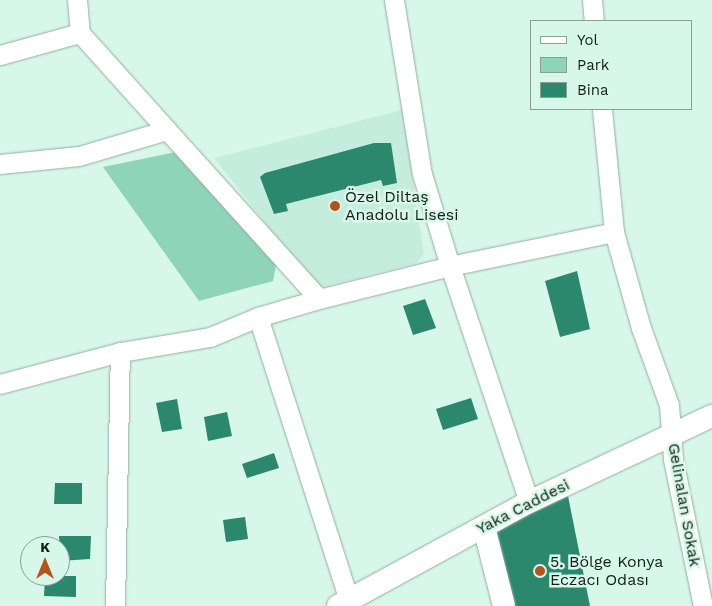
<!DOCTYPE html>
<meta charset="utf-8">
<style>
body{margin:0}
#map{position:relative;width:712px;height:606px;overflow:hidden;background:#d8f7eb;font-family:"Work Sans",sans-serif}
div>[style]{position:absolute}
.built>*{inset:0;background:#c5eddd}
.green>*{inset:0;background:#8dd4ba}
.building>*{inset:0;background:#2b886c}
.roads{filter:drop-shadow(0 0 1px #91aea2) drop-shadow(0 0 1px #91aea2)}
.minor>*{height:19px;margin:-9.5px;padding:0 9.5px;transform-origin:9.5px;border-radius:9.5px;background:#fff}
.tertiary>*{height:22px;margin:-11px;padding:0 11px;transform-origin:11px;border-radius:11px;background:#fff}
.dots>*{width:14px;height:14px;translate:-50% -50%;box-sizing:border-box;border:2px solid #d8f7eb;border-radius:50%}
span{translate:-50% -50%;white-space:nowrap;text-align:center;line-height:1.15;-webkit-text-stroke:5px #d8f7eb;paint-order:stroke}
.poi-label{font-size:16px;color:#131e1a}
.left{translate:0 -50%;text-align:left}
.street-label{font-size:16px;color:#131e1a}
.legend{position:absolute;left:530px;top:20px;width:162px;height:90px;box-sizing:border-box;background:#d8f7eb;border:1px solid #89a097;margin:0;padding:6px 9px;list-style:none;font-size:15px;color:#131e1a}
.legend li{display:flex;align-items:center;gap:10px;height:25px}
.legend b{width:25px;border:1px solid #89a097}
.north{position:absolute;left:20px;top:536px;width:50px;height:50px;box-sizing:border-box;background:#d8f7eb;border:1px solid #89a097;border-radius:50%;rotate:0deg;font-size:14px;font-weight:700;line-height:20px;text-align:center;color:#131e1a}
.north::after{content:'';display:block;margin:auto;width:18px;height:22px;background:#b6521b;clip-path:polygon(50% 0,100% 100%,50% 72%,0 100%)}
</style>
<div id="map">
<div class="built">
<div style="clip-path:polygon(402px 110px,424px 253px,417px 263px,317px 288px,214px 158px)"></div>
</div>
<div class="green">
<div style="clip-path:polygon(181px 151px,276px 265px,273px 281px,199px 301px,103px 167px)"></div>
</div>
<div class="building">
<div style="clip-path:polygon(374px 143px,391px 143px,397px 183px,383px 186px,381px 180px,286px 204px,288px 211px,274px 214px,260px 177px,265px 173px)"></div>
<div style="clip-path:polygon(577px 271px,590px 329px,560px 337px,545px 281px)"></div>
<div style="clip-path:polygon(425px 299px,436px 328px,413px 335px,403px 306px)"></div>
<div style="clip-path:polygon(471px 398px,478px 419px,443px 430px,436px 409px)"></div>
<div style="clip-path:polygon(177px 399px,182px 429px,162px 432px,156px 403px)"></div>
<div style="clip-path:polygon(227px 412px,232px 436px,208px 441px,204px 417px)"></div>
<div style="clip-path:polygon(274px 453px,279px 468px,247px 478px,242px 464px)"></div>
<div style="clip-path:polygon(55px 483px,82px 483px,82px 504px,54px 504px)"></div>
<div style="clip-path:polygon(567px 491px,590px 606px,507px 606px,488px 536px)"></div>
<div style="clip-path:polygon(245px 517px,248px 539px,226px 542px,223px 520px)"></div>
<div style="clip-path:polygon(59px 536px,91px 536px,90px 559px,60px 561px)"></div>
<div style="clip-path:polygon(45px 576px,76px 576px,76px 597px,44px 596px)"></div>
</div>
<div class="roads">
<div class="minor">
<div style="left:77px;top:0;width:33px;rotate:85deg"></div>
<div style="left:80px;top:33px;width:130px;rotate:48.1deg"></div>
<div style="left:394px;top:0;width:176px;rotate:80.9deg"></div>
<div style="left:422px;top:174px;width:96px;rotate:73.1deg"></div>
<div style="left:450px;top:266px;width:167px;rotate:-11.7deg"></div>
<div style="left:614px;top:232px;width:124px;rotate:-95.6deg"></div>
<div style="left:592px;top:0;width:21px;rotate:85deg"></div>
<div style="left:0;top:55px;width:83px;rotate:-15.4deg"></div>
<div style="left:0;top:164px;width:79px;rotate:-5.8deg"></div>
<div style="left:79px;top:156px;width:92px;rotate:-16.5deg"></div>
<div style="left:167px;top:130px;width:227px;rotate:48deg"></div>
<div style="left:319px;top:299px;width:64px;rotate:163.6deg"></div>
<div style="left:258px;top:317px;width:52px;rotate:157.4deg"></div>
<div style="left:210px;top:337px;width:91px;rotate:170.5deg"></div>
<div style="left:120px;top:352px;width:124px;rotate:165.1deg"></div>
<div style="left:614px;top:232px;width:100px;rotate:74.3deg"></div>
<div style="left:641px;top:328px;width:82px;rotate:70deg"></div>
<div style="left:669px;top:405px;width:54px;rotate:85.8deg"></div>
<div style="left:673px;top:459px;width:150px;rotate:78.5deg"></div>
<div style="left:319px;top:299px;width:135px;rotate:-14.1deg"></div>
<div style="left:450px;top:266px;width:249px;rotate:71.5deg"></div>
<div style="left:258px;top:317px;width:304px;rotate:72.2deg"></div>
<div style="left:115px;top:606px;width:254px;rotate:-88.9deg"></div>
</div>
<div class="tertiary">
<div style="left:484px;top:527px;width:81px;rotate:75.8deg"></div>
<div style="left:338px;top:606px;width:217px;rotate:-28.6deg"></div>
<div style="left:529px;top:502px;width:202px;rotate:-25.2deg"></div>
</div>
</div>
<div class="dots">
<div style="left:335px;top:206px;background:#b6521b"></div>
<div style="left:540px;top:571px;background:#b6521b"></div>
</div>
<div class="poi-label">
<span class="left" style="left:345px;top:206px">Özel Diltaş<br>Anadolu Lisesi</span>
<span class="left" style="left:550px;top:571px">5. Bölge Konya<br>Eczacı Odası</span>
</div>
<div class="street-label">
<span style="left:684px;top:505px;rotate:80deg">Gelinalan Sokak</span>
<span style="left:523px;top:507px;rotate:-27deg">Yaka Caddesi</span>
</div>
<ul class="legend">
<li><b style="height:6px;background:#fff"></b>Yol</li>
<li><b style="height:14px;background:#8dd4ba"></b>Park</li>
<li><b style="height:14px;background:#2b886c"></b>Bina</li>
</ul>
<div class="north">K</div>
</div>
